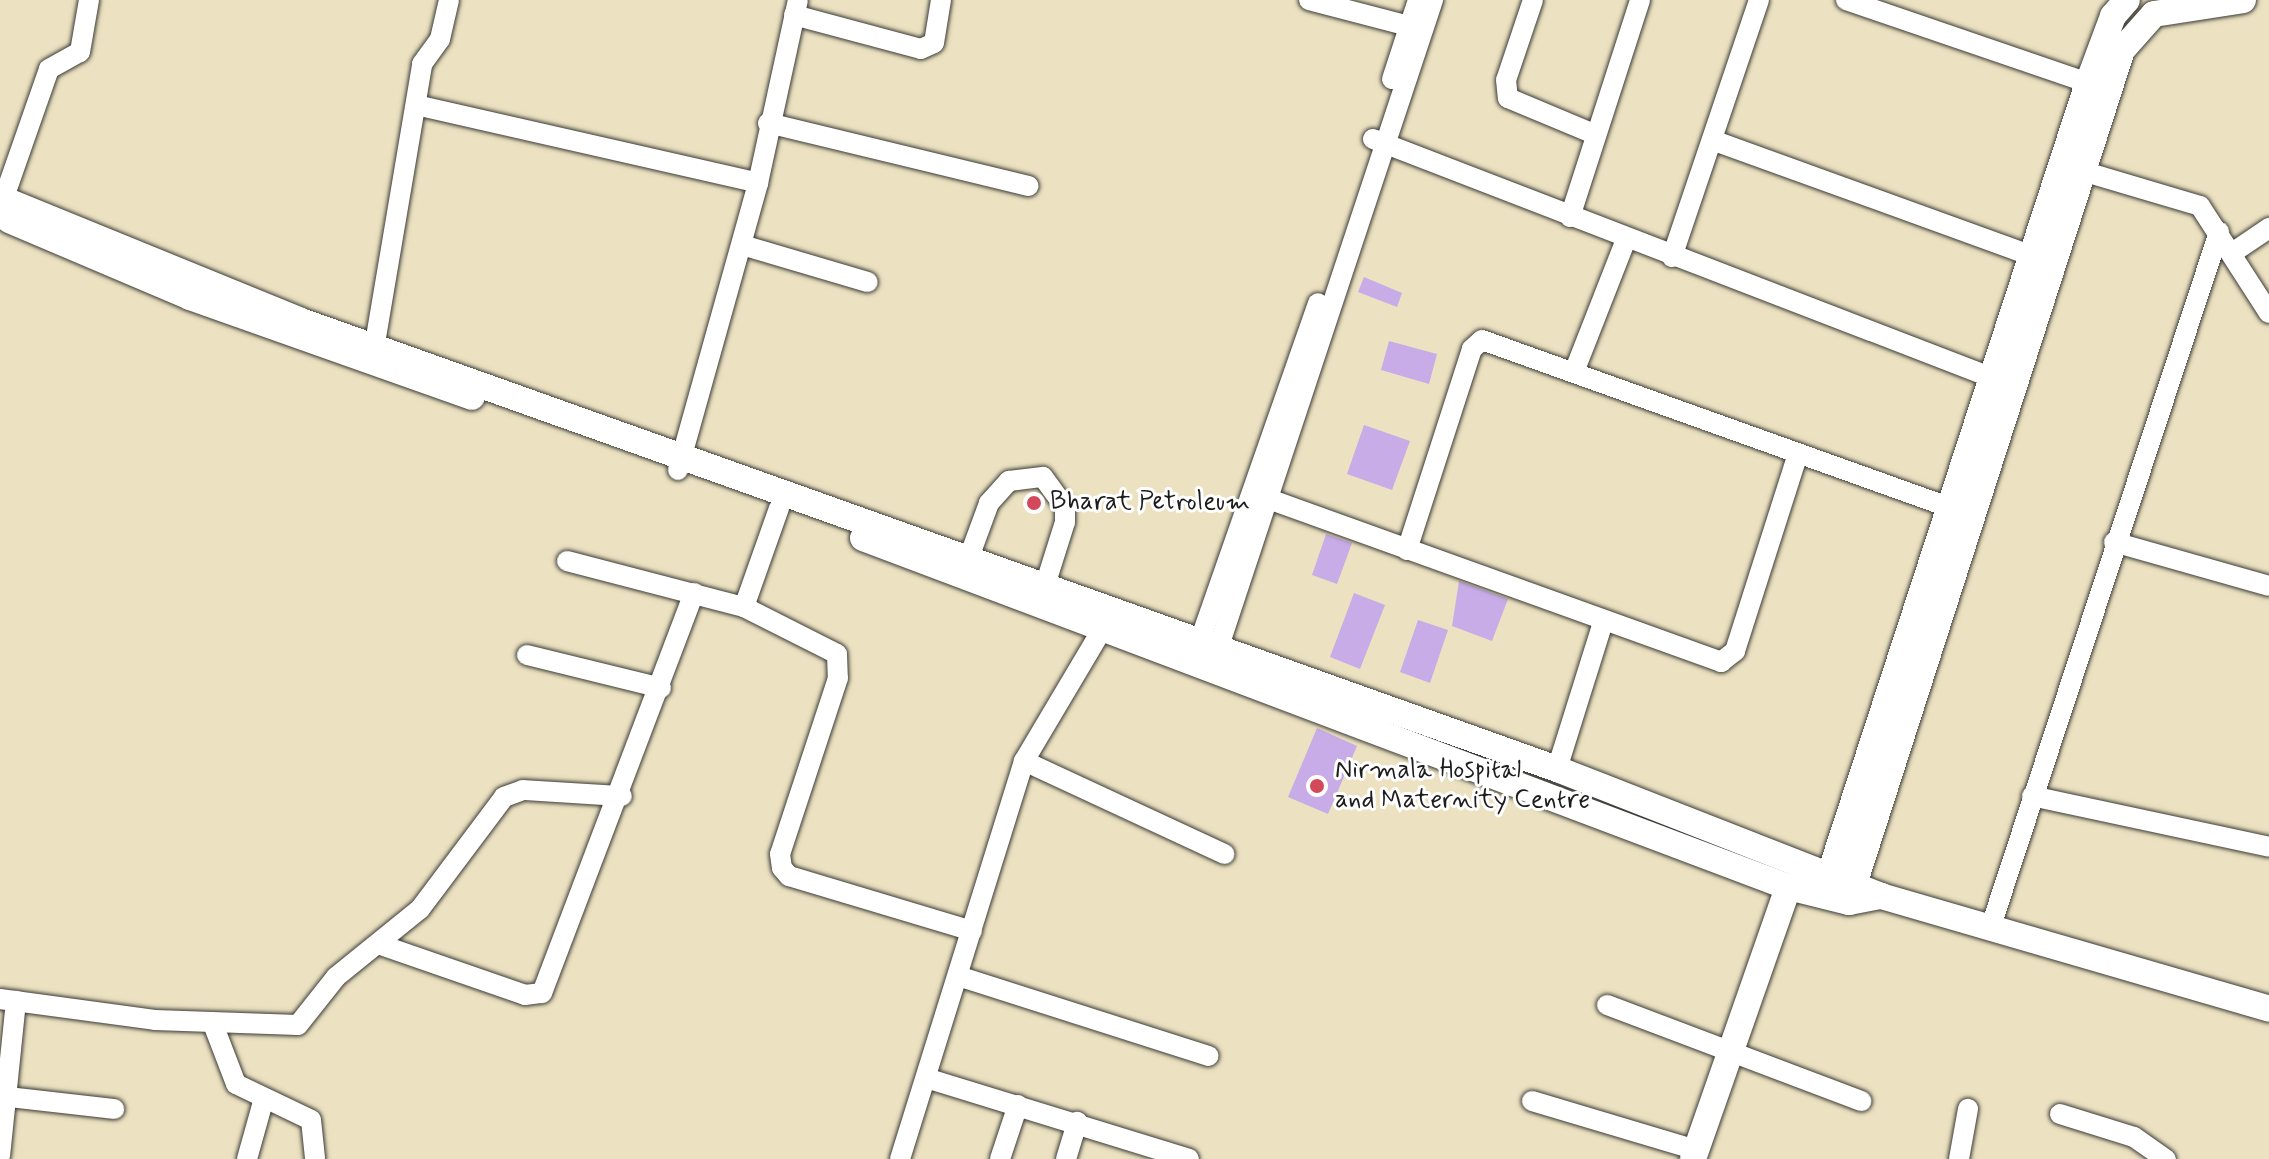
<!DOCTYPE html>
<style>
body{margin:0}
#map{position:relative;width:2269px;height:1159px;overflow:hidden;background:#ece2c2;font-family:Mynerve,sans-serif}
div>[style]{position:absolute}
.building>*{inset:0;background:#c7ace7}
.roads{filter:drop-shadow(0 0 2px #3b3a35) drop-shadow(0 0 2px #3b3a35)}
.minor>*{height:20px;margin:-10px;padding:0 10px;transform-origin:10px;border-radius:10px;background:#fff}
.major>*{height:26px;margin:-13px;padding:0 13px;transform-origin:13px;border-radius:13px;background:#fff}
.dots>*{width:22px;height:22px;translate:-50% -50%;box-sizing:border-box;border:4px solid #fff;border-radius:50%}
span{translate:-50% -50%;white-space:nowrap;text-align:center;line-height:1.15;-webkit-text-stroke:6px #fff;paint-order:stroke}
.poi-label{font-size:26px;color:#1c1c1c}
.left{translate:0 -50%;text-align:left}
</style>
<div id="map">
<div class="building">
<div style="clip-path:polygon(1364px 277px,1402px 293px,1397px 307px,1358px 292px)"></div>
<div style="clip-path:polygon(1389px 341px,1437px 354px,1429px 384px,1381px 370px)"></div>
<div style="clip-path:polygon(1364px 425px,1410px 441px,1392px 490px,1347px 474px)"></div>
<div style="clip-path:polygon(1326px 534px,1352px 543px,1337px 584px,1312px 575px)"></div>
<div style="clip-path:polygon(1459px 581px,1508px 599px,1492px 641px,1452px 626px)"></div>
<div style="clip-path:polygon(1354px 593px,1385px 605px,1360px 669px,1330px 657px)"></div>
<div style="clip-path:polygon(1418px 620px,1448px 630px,1430px 683px,1400px 672px)"></div>
<div style="clip-path:polygon(1317px 728px,1357px 746px,1328px 814px,1288px 797px)"></div>
</div>
<div class="roads">
<div class="minor">
<div style="left:1309px;top:0;width:103px;rotate:14.6deg"></div>
<div style="left:1533px;top:0;width:84px;rotate:108.6deg"></div>
<div style="left:1506px;top:80px;width:18px;rotate:84deg"></div>
<div style="left:1508px;top:98px;width:93px;rotate:22.7deg"></div>
<div style="left:1846px;top:0;width:256px;rotate:18.9deg"></div>
<div style="left:794px;top:15px;width:131px;rotate:15deg"></div>
<div style="left:921px;top:49px;width:14px;rotate:-25deg"></div>
<div style="left:934px;top:43px;width:44px;rotate:-80.8deg"></div>
<div style="left:1392px;top:79px;width:83px;rotate:-71.8deg"></div>
<div style="left:416px;top:105px;width:351px;rotate:12.8deg"></div>
<div style="left:768px;top:123px;width:268px;rotate:13.6deg"></div>
<div style="left:1373px;top:139px;width:661px;rotate:21.09deg"></div>
<div style="left:1712px;top:140px;width:340px;rotate:19.9deg"></div>
<div style="left:2082px;top:171px;width:123px;rotate:16.5deg"></div>
<div style="left:2200px;top:206px;width:127px;rotate:57.2deg"></div>
<div style="left:0;top:209px;width:148px;rotate:-70.7deg"></div>
<div style="left:49px;top:69px;width:35px;rotate:-29deg"></div>
<div style="left:80px;top:52px;width:53px;rotate:-80.2deg"></div>
<div style="left:1570px;top:217px;width:228px;rotate:-72.1deg"></div>
<div style="left:742px;top:245px;width:131px;rotate:16.4deg"></div>
<div style="left:2232px;top:253px;width:45px;rotate:-34deg"></div>
<div style="left:1672px;top:257px;width:271px;rotate:-71.3deg"></div>
<div style="left:372px;top:361px;width:301px;rotate:-80.4deg"></div>
<div style="left:422px;top:64px;width:31px;rotate:-54deg"></div>
<div style="left:440px;top:39px;width:40px;rotate:-77deg"></div>
<div style="left:1574px;top:372px;width:143px;rotate:-68.6deg"></div>
<div style="left:678px;top:470px;width:298px;rotate:-74.4deg"></div>
<div style="left:758px;top:183px;width:187px;rotate:-77.7deg"></div>
<div style="left:1252px;top:493px;width:499px;rotate:19.8deg"></div>
<div style="left:1721px;top:662px;width:18px;rotate:-38deg"></div>
<div style="left:1735px;top:651px;width:204px;rotate:-72.3deg"></div>
<div style="left:2114px;top:542px;width:161px;rotate:15.8deg"></div>
<div style="left:1407px;top:550px;width:211px;rotate:-72.1deg"></div>
<div style="left:1472px;top:349px;width:13px;rotate:-42deg"></div>
<div style="left:1482px;top:340px;width:493px;rotate:19.7deg"></div>
<div style="left:567px;top:561px;width:183px;rotate:14.6deg"></div>
<div style="left:744px;top:607px;width:104px;rotate:26.8deg"></div>
<div style="left:837px;top:654px;width:24px;rotate:88deg"></div>
<div style="left:838px;top:678px;width:185px;rotate:108.2deg"></div>
<div style="left:780px;top:854px;width:14px;rotate:82deg"></div>
<div style="left:782px;top:868px;width:11px;rotate:49deg"></div>
<div style="left:789px;top:876px;width:191px;rotate:16.7deg"></div>
<div style="left:964px;top:571px;width:72px;rotate:-69.8deg"></div>
<div style="left:989px;top:503px;width:30px;rotate:-48deg"></div>
<div style="left:1009px;top:481px;width:34px;rotate:-7deg"></div>
<div style="left:1043px;top:477px;width:37px;rotate:54deg"></div>
<div style="left:1065px;top:507px;width:15px;rotate:90deg"></div>
<div style="left:1065px;top:522px;width:80px;rotate:107.5deg"></div>
<div style="left:744px;top:607px;width:105px;rotate:-70.5deg"></div>
<div style="left:1199px;top:643px;width:360px;rotate:-70.7deg"></div>
<div style="left:1218px;top:649px;width:684px;rotate:-71.67deg"></div>
<div style="left:527px;top:655px;width:138px;rotate:13.8deg"></div>
<div style="left:1024px;top:761px;width:221px;rotate:24.9deg"></div>
<div style="left:1557px;top:769px;width:151px;rotate:-72.6deg"></div>
<div style="left:2032px;top:796px;width:242px;rotate:12.1deg"></div>
<div style="left:1990px;top:929px;width:734px;rotate:-71.81deg"></div>
<div style="left:381px;top:945px;width:152px;rotate:19.1deg"></div>
<div style="left:525px;top:995px;width:17px;rotate:-7deg"></div>
<div style="left:542px;top:993px;width:428px;rotate:-69.2deg"></div>
<div style="left:958px;top:976px;width:263px;rotate:17.7deg"></div>
<div style="left:0;top:999px;width:156px;rotate:7.7deg"></div>
<div style="left:155px;top:1020px;width:143px;rotate:2deg"></div>
<div style="left:298px;top:1025px;width:61px;rotate:-51.6deg"></div>
<div style="left:336px;top:977px;width:108px;rotate:-39deg"></div>
<div style="left:420px;top:909px;width:140px;rotate:-53.1deg"></div>
<div style="left:504px;top:797px;width:20px;rotate:-20deg"></div>
<div style="left:523px;top:790px;width:99px;rotate:3.5deg"></div>
<div style="left:1607px;top:1005px;width:272px;rotate:20.7deg"></div>
<div style="left:213px;top:1024px;width:64px;rotate:69deg"></div>
<div style="left:236px;top:1084px;width:83px;rotate:25.6deg"></div>
<div style="left:311px;top:1120px;width:39px;rotate:84deg"></div>
<div style="left:926px;top:1078px;width:275px;rotate:17.1deg"></div>
<div style="left:0;top:1096px;width:115px;rotate:6.5deg"></div>
<div style="left:1532px;top:1101px;width:171px;rotate:16.6deg"></div>
<div style="left:2060px;top:1114px;width:77px;rotate:17.3deg"></div>
<div style="left:2134px;top:1137px;width:39px;rotate:35deg"></div>
<div style="left:0;top:1156px;width:156px;rotate:-84.1deg"></div>
<div style="left:247px;top:1159px;width:63px;rotate:-74.4deg"></div>
<div style="left:900px;top:1159px;width:417px;rotate:-72.7deg"></div>
<div style="left:1024px;top:761px;width:157px;rotate:-59.3deg"></div>
<div style="left:1000px;top:1159px;width:57px;rotate:-71.6deg"></div>
<div style="left:1066px;top:1159px;width:39px;rotate:-73deg"></div>
<div style="left:1959px;top:1159px;width:51px;rotate:-79.8deg"></div>
</div>
<div class="major">
<div style="left:0;top:198px;width:325px;rotate:22.2deg"></div>
<div style="left:301px;top:321px;width:1334px;rotate:19.63deg"></div>
<div style="left:1557px;top:769px;width:348px;rotate:21.4deg"></div>
<div style="left:1881px;top:896px;width:404px;rotate:16.2deg"></div>
<div style="left:9px;top:220px;width:197px;rotate:23deg"></div>
<div style="left:190px;top:297px;width:299px;rotate:19.5deg"></div>
<div style="left:863px;top:538px;width:989px;rotate:20.67deg"></div>
<div style="left:1788px;top:887px;width:63px;rotate:13.8deg"></div>
<div style="left:1849px;top:902px;width:33px;rotate:-11deg"></div>
<div style="left:1825px;top:889px;width:848px;rotate:-71.93deg"></div>
<div style="left:2088px;top:83px;width:72px;rotate:-69.5deg"></div>
<div style="left:2113px;top:16px;width:21px;rotate:-49deg"></div>
<div style="left:1850px;top:897px;width:890px;rotate:-72.2deg"></div>
<div style="left:2122px;top:50px;width:48px;rotate:-48.4deg"></div>
<div style="left:2154px;top:14px;width:90px;rotate:-8.9deg"></div>
<div style="left:1693px;top:1159px;width:288px;rotate:-70.7deg"></div>
</div>
</div>
<div class="dots">
<div style="left:1034px;top:503px;background:#d1495b"></div>
<div style="left:1317px;top:786px;background:#d1495b"></div>
</div>
<div class="poi-label">
<span class="left" style="left:1050px;top:503px">Bharat Petroleum</span>
<span class="left" style="left:1335px;top:786px">Nirmala Hospital<br>and Maternity Centre</span>
</div>
</div>
